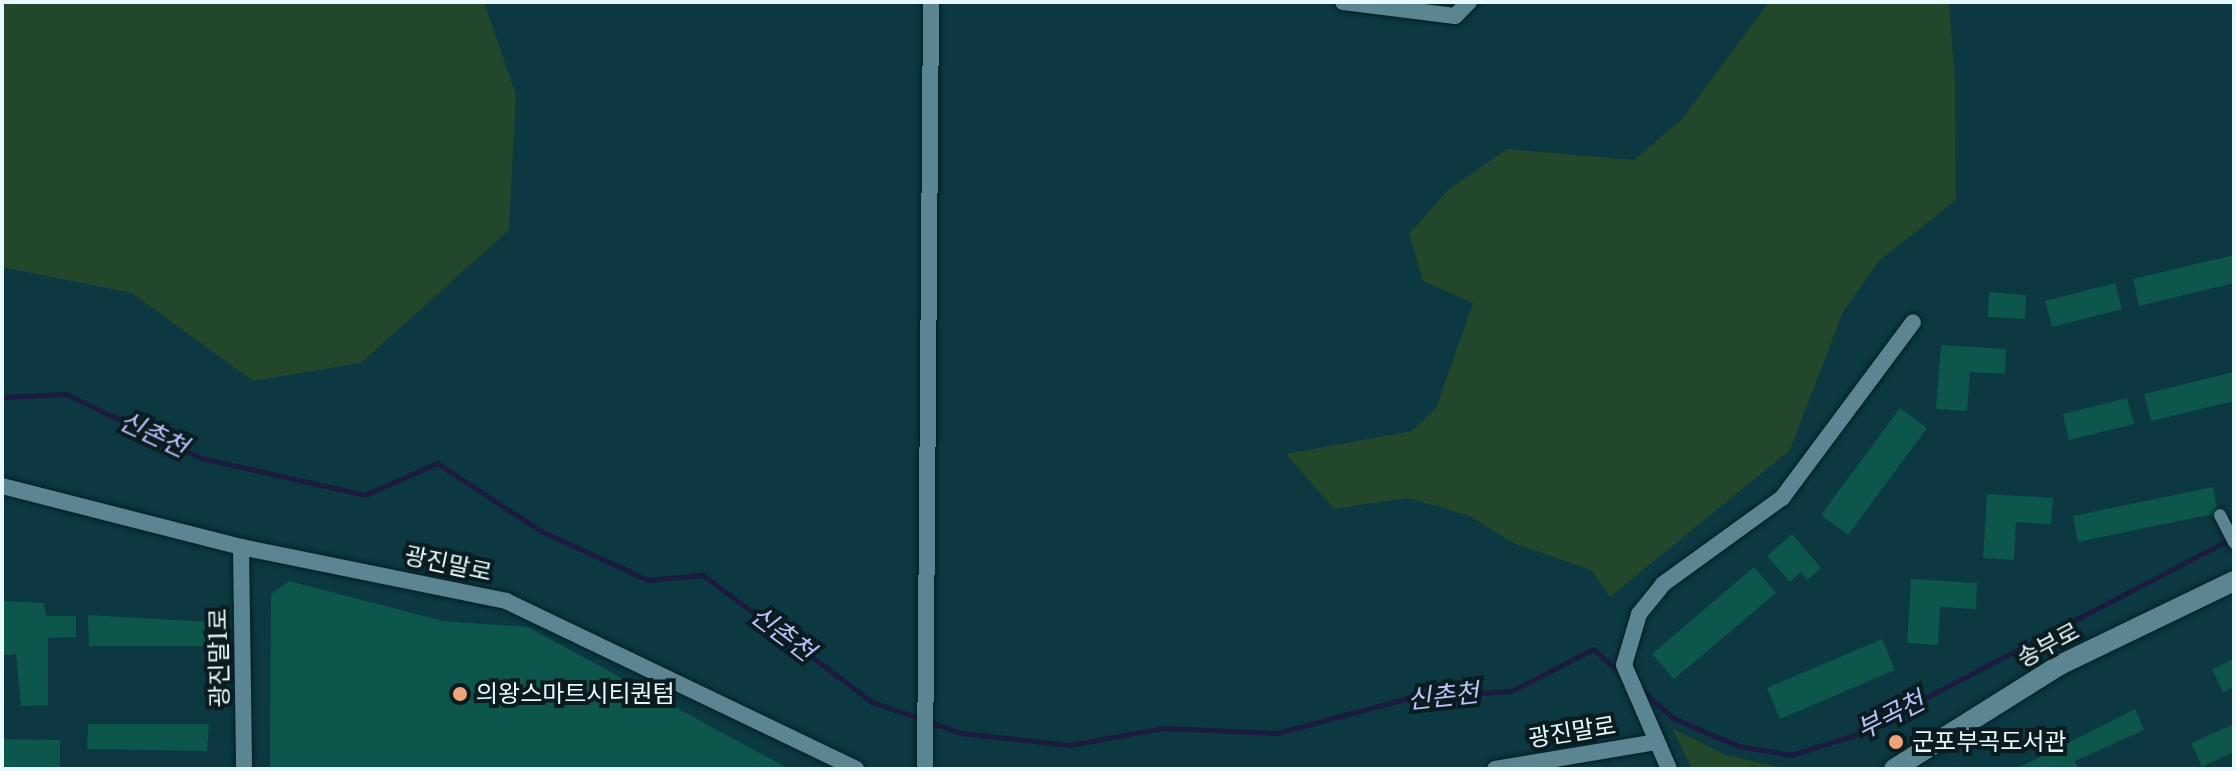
<!DOCTYPE html>
<meta charset="utf-8">
<style>
body{margin:0}
#map{position:relative;width:2236px;height:771px;overflow:hidden;background:#0b3841;font-family:"Libre Baskerville","Noto Sans KR",serif}
div>[style]{position:absolute}
.green>*{inset:0;background:#22472a}
.stream>*{height:5px;margin:-2.5px;padding:0 2.5px;transform-origin:2.5px;border-radius:2.5px;background:#1b1b40}
.building>*{inset:0;background:#0d564c}
.roads{filter:drop-shadow(0 0 2px #001e24) drop-shadow(0 0 2px #001e24)}
.pedestrian>*{height:12px;margin:-6px;padding:0 6px;transform-origin:6px;border-radius:6px;background:#5b8590}
.minor>*{height:16px;margin:-8px;padding:0 8px;transform-origin:8px;border-radius:8px;background:#5b8590}
.tertiary>*{height:20px;margin:-10px;padding:0 10px;transform-origin:10px;border-radius:10px;background:#5b8590}
.dots>*{width:22px;height:22px;translate:-50% -50%;box-sizing:border-box;border:4px solid #0b1c20;border-radius:50%}
span{translate:-50% -50%;white-space:nowrap;text-align:center;line-height:1.15;-webkit-text-stroke:8px #0b1c20;paint-order:stroke}
.street-label{font-size:24px;color:#e7f9fd}
.poi-label{font-size:24px;color:#e7f9fd}
.left{translate:0 -50%;text-align:left}
.water-label{font-size:26px;color:#bbc1f9;font-style:italic}
.frame{position:absolute;inset:0;border:4px solid #e7f9fd;pointer-events:none}
</style>
<div id="map">
<div class="green">
<div style="clip-path:polygon(2px 2px,484px 2px,516px 95px,509px 230px,361px 363px,253px 381px,132px 293px,2px 267px)"></div>
<div style="clip-path:polygon(1769px 2px,1949px 2px,1955px 81px,1956px 200px,1879px 261px,1843px 312px,1790px 450px,1610px 597px,1591px 570px,1513px 543px,1470px 516px,1408px 498px,1334px 509px,1286px 454px,1412px 431px,1436px 408px,1473px 303px,1423px 281px,1409px 234px,1448px 190px,1507px 149px,1634px 160px,1682px 119px)"></div>
<div style="clip-path:polygon(1672px 728px,1726px 755px,1788px 769px,1692px 769px)"></div>
</div>
<div class="stream">
<div style="left:2px;top:397px;width:64px;rotate:-2.7deg"></div>
<div style="left:66px;top:394px;width:149px;rotate:25.4deg"></div>
<div style="left:201px;top:458px;width:168px;rotate:12.7deg"></div>
<div style="left:365px;top:495px;width:79px;rotate:-24deg"></div>
<div style="left:437px;top:463px;width:124px;rotate:33.2deg"></div>
<div style="left:541px;top:531px;width:118px;rotate:24.6deg"></div>
<div style="left:648px;top:580px;width:55px;rotate:-5.2deg"></div>
<div style="left:703px;top:575px;width:211px;rotate:36.9deg"></div>
<div style="left:872px;top:702px;width:94px;rotate:19.2deg"></div>
<div style="left:961px;top:733px;width:110px;rotate:6.3deg"></div>
<div style="left:1070px;top:745px;width:95px;rotate:-10.4deg"></div>
<div style="left:1163px;top:728px;width:114px;rotate:2.5deg"></div>
<div style="left:1277px;top:733px;width:144px;rotate:-14.9deg"></div>
<div style="left:1416px;top:696px;width:96px;rotate:-3deg"></div>
<div style="left:1512px;top:691px;width:91px;rotate:-27.4deg"></div>
<div style="left:1593px;top:649px;width:38px;rotate:41deg"></div>
<div style="left:1642px;top:691px;width:41px;rotate:41.1deg"></div>
<div style="left:1673px;top:718px;width:71px;rotate:23.3deg"></div>
<div style="left:1738px;top:746px;width:54px;rotate:9.6deg"></div>
<div style="left:1791px;top:755px;width:64px;rotate:-17.3deg"></div>
<div style="left:1852px;top:736px;width:428px;rotate:-27.5deg"></div>
</div>
<div class="building">
<div style="clip-path:polygon(2234px 255px,2234px 283px,2139px 306px,2133px 279px)"></div>
<div style="clip-path:polygon(2115px 283px,2122px 309px,2052px 327px,2045px 301px)"></div>
<div style="clip-path:polygon(1989px 292px,2026px 295px,2025px 319px,1988px 317px)"></div>
<div style="clip-path:polygon(1941px 345px,2006px 349px,2005px 374px,1970px 372px,1967px 411px,1936px 409px)"></div>
<div style="clip-path:polygon(2234px 372px,2234px 401px,2151px 421px,2144px 394px)"></div>
<div style="clip-path:polygon(2127px 398px,2134px 424px,2069px 440px,2063px 414px)"></div>
<div style="clip-path:polygon(1900px 408px,1927px 428px,1848px 535px,1821px 515px)"></div>
<div style="clip-path:polygon(2213px 487px,2218px 513px,2078px 542px,2073px 516px)"></div>
<div style="clip-path:polygon(1987px 494px,2053px 498px,2051px 524px,2016px 522px,2014px 560px,1983px 558px)"></div>
<div style="clip-path:polygon(1792px 534px,1821px 568px,1807px 580px,1801px 572px,1790px 582px,1767px 556px)"></div>
<div style="clip-path:polygon(1754px 567px,1776px 593px,1674px 679px,1652px 654px)"></div>
<div style="clip-path:polygon(1911px 579px,1977px 583px,1976px 609px,1940px 607px,1938px 645px,1907px 643px)"></div>
<div style="clip-path:polygon(289px 581px,443px 621px,528px 627px,789px 769px,270px 769px,271px 594px)"></div>
<div style="clip-path:polygon(2px 601px,44px 603px,46px 616px,76px 616px,76px 637px,48px 638px,48px 705px,21px 706px,16px 654px,3px 655px)"></div>
<div style="clip-path:polygon(88px 615px,210px 622px,209px 646px,89px 646px)"></div>
<div style="clip-path:polygon(1882px 639px,1895px 670px,1780px 719px,1767px 688px)"></div>
<div style="clip-path:polygon(2234px 659px,2234px 687px,2223px 692px,2212px 669px)"></div>
<div style="clip-path:polygon(2135px 709px,2144px 730px,2075px 761px,2078px 768px,2016px 769px)"></div>
<div style="clip-path:polygon(88px 724px,209px 724px,207px 751px,87px 749px)"></div>
<div style="clip-path:polygon(2234px 724px,2234px 752px,2202px 767px,2191px 743px)"></div>
<div style="clip-path:polygon(2px 739px,60px 740px,60px 769px,2px 769px)"></div>
</div>
<div class="roads">
<div class="pedestrian">
<div style="left:2220px;top:515px;width:31px;rotate:63deg"></div>
</div>
<div class="minor">
<div style="left:1343px;top:2px;width:113px;rotate:7.1deg"></div>
<div style="left:1455px;top:16px;width:20px;rotate:-45deg"></div>
<div style="left:2px;top:486px;width:247px;rotate:14.3deg"></div>
<div style="left:241px;top:547px;width:270px;rotate:11.5deg"></div>
<div style="left:506px;top:601px;width:388px;rotate:25.6deg"></div>
<div style="left:241px;top:547px;width:222px;rotate:89.2deg"></div>
<div style="left:925px;top:769px;width:767px;rotate:-89.55deg"></div>
<div style="left:1495px;top:769px;width:163px;rotate:-9.5deg"></div>
<div style="left:1669px;top:769px;width:113px;rotate:-113.4deg"></div>
<div style="left:1624px;top:665px;width:53px;rotate:-73.6deg"></div>
<div style="left:1639px;top:614px;width:38px;rotate:-51deg"></div>
<div style="left:1663px;top:584px;width:147px;rotate:-35.9deg"></div>
<div style="left:1782px;top:498px;width:219px;rotate:-53.3deg"></div>
</div>
<div class="tertiary">
<div style="left:1894px;top:769px;width:196px;rotate:-32.1deg"></div>
<div style="left:2060px;top:665px;width:193px;rotate:-25.8deg"></div>
</div>
</div>
<div class="dots">
<div style="left:460px;top:694px;background:#efa377"></div>
<div style="left:1896px;top:742px;background:#efa377"></div>
</div>
<div class="street-label">
<span style="left:448px;top:564px;rotate:12deg">광진말로</span>
<span style="left:2048px;top:645px;rotate:-28deg">송부로</span>
<span style="left:219px;top:658px;rotate:-91deg">광진말1로</span>
<span style="left:1572px;top:732px;rotate:-9deg">광진말로</span>
</div>
<div class="poi-label">
<span class="left" style="left:476px;top:694px">의왕스마트시티퀀텀</span>
<span class="left" style="left:1912px;top:742px">군포부곡도서관</span>
</div>
<div class="water-label">
<span style="left:153px;top:435px;rotate:25deg">신촌천</span>
<span style="left:782px;top:634px;rotate:37deg">신촌천</span>
<span style="left:1443px;top:697px;rotate:-6deg">신촌천</span>
<span style="left:1891px;top:716px;rotate:-27deg">부곡천</span>
</div>
<div class="frame"></div>
</div>
